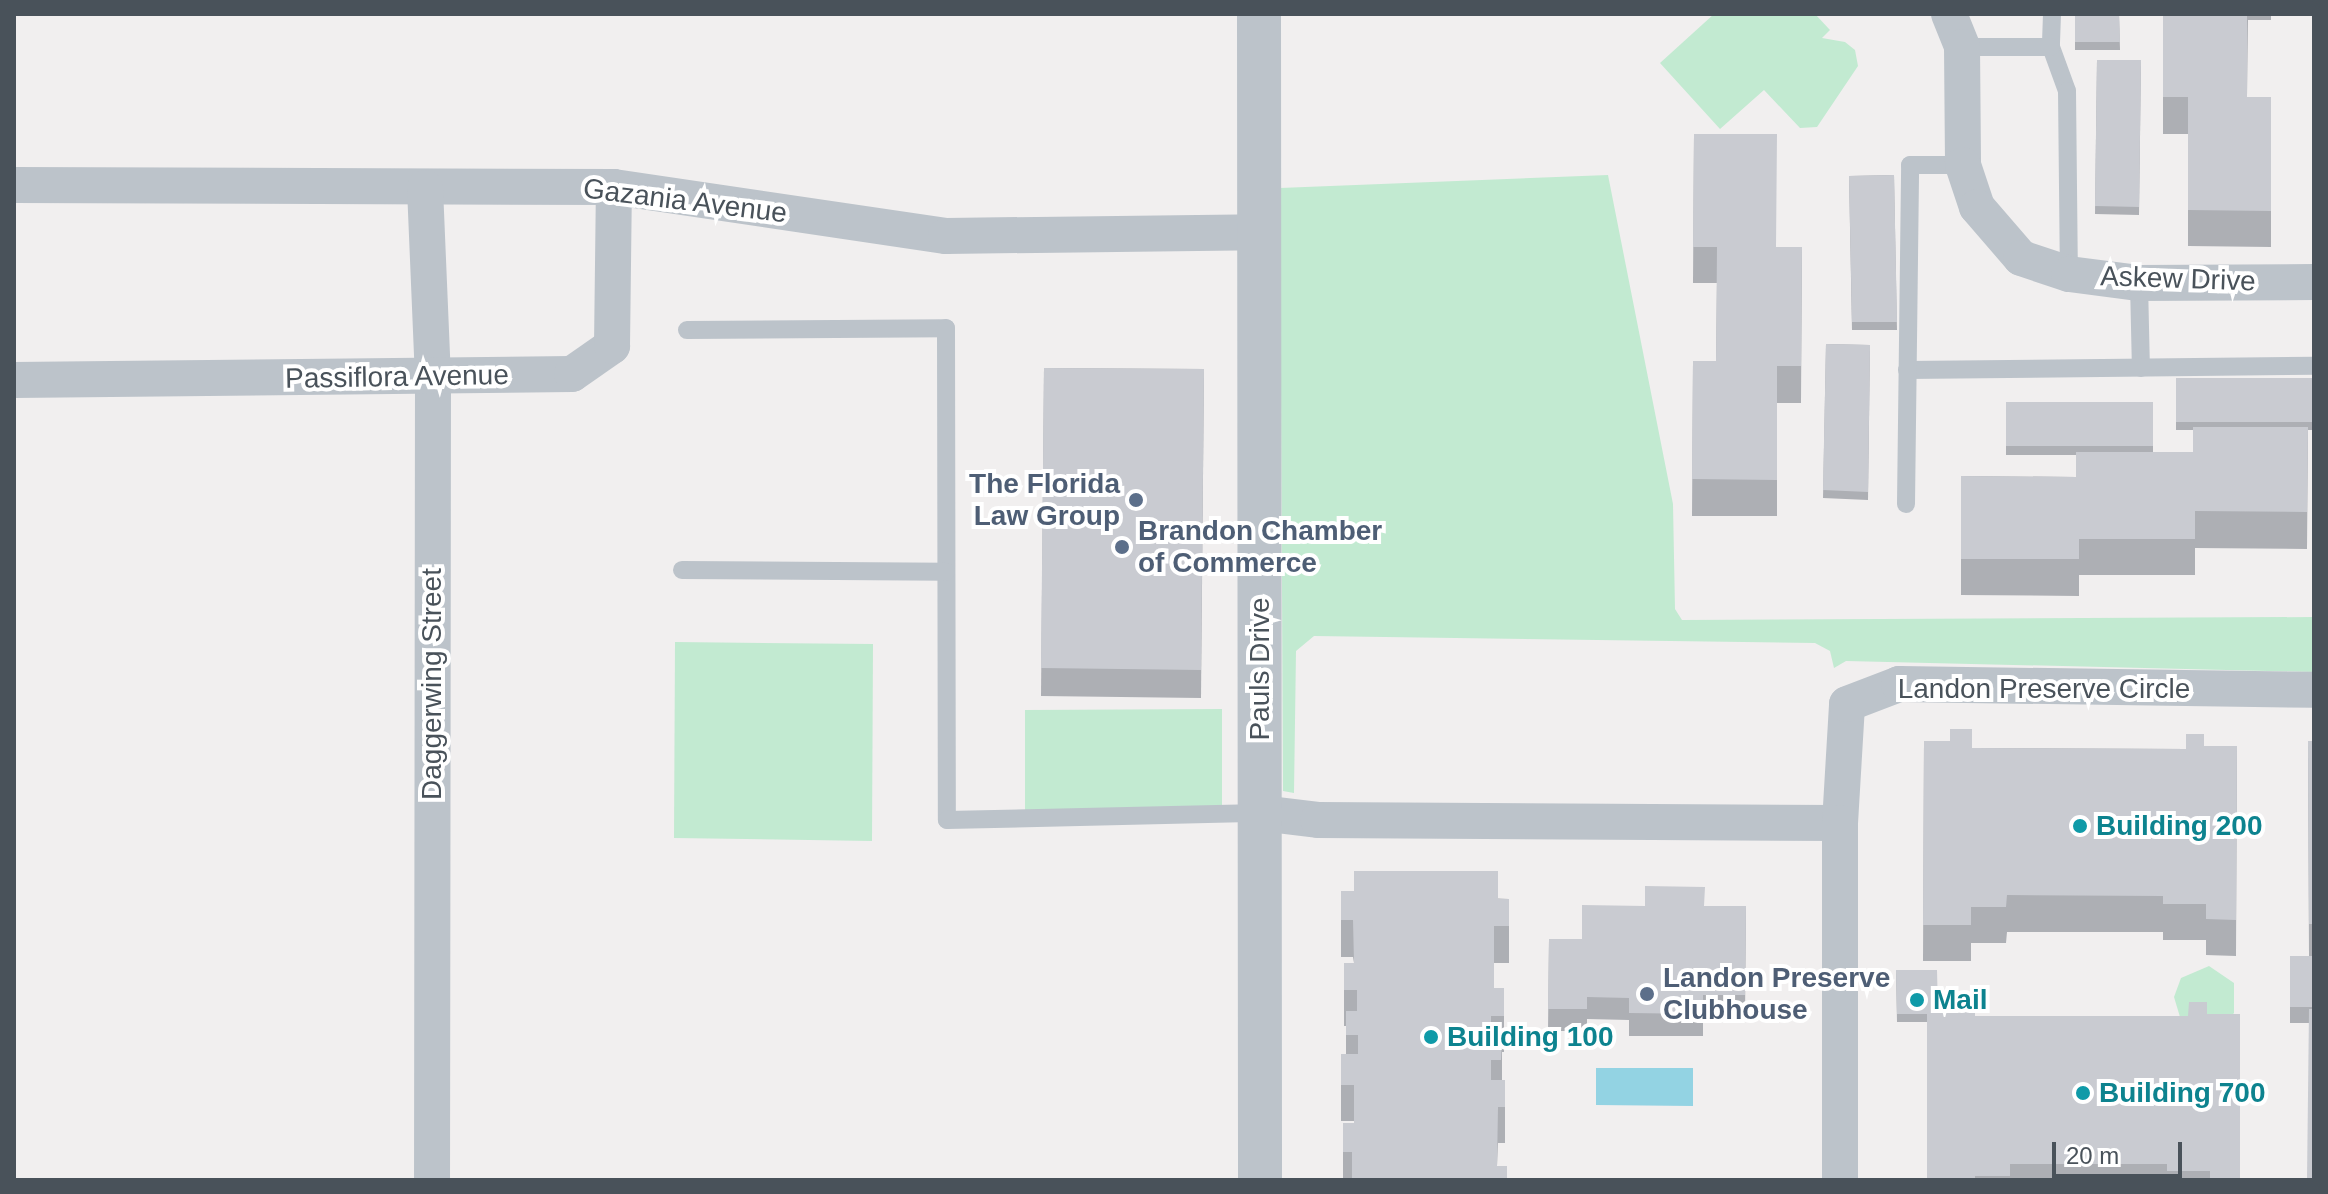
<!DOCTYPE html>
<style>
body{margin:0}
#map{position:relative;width:2328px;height:1194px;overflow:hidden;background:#f1efef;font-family:Arial,sans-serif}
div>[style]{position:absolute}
.green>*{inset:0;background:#c2ead1}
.water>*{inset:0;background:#93d3e3}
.service>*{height:18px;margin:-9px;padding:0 9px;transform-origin:9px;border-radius:9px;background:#bcc3ca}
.minor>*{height:36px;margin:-18px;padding:0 18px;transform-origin:18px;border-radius:18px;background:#bcc3ca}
.tertiary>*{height:44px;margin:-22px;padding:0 22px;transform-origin:22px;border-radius:22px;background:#bcc3ca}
.wall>*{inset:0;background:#adafb4}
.building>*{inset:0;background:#c9cbd1}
.dots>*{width:22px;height:22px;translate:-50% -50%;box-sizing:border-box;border:4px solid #fff;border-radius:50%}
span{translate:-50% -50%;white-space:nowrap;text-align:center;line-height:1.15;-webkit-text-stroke:8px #fff;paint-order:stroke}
.street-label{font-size:28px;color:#49525a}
.service-label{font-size:28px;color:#4e5e75;font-weight:700}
.right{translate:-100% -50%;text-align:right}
.left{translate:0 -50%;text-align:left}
.culture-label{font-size:28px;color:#0d838f;font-weight:700}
.frame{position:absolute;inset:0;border:16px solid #49525a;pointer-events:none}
.scale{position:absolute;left:2052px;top:1142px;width:130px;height:36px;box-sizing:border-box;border:4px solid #49525a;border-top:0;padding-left:10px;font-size:24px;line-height:28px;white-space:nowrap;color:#49525a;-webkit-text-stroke:6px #fff;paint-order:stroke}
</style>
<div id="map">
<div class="green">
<div style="clip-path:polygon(1714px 14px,1815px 14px,1830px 30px,1822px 38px,1845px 42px,1855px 50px,1858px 66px,1817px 127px,1800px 128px,1764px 90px,1720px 129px,1660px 63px)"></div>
<div style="clip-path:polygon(1608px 175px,1673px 504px,1675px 609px,1682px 620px,2314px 617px,2314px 672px,1846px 661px,1834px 668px,1830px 651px,1815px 643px,1314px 636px,1296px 651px,1294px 793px,1283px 791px,1280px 188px)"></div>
<div style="clip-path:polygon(675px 642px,873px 644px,872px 841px,674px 838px)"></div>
<div style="clip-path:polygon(1222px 709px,1222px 808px,1025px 810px,1025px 710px)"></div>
<div style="clip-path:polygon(2209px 966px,2234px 983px,2234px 1013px,2227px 1021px,2180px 1017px,2174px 997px,2181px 978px)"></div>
</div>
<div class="water">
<div style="clip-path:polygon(1596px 1068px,1693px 1068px,1693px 1106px,1596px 1105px)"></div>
</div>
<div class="service">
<div style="left:2052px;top:14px;width:33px;rotate:92deg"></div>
<div style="left:2051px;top:47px;width:47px;rotate:70deg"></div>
<div style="left:2067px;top:91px;width:183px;rotate:89.4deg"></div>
<div style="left:1962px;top:47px;width:89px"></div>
<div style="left:2139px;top:283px;width:85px;rotate:88.7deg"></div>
<div style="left:687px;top:330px;width:259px;rotate:-0.4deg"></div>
<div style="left:946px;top:328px;width:492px;rotate:89.9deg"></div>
<div style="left:947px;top:820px;width:314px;rotate:-1.3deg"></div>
<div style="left:1907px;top:370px;width:407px;rotate:-0.6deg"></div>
<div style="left:1906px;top:504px;width:339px;rotate:-89.3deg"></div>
<div style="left:1910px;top:165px;width:53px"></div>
<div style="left:682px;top:570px;width:264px;rotate:0.4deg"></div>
</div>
<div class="minor">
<div style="left:1949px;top:14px;width:35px;rotate:68deg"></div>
<div style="left:1962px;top:47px;width:118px;rotate:89.5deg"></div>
<div style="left:1963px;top:165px;width:44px;rotate:71.6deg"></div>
<div style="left:1977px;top:207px;width:67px;rotate:49.2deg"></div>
<div style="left:2021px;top:258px;width:51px;rotate:18.4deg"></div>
<div style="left:2069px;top:274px;width:71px;rotate:7.3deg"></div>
<div style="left:2139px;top:283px;width:175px;rotate:-0.3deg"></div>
<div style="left:14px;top:185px;width:600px;rotate:0.19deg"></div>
<div style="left:614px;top:187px;width:336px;rotate:8.4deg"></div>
<div style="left:946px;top:236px;width:312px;rotate:-0.7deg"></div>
<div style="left:425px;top:188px;width:190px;rotate:87.6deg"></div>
<div style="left:433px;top:378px;width:802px;rotate:90.07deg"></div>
<div style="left:14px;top:380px;width:558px;rotate:-0.62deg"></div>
<div style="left:572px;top:374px;width:49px;rotate:-35deg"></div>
<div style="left:612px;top:346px;width:159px;rotate:-89.3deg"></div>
<div style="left:1261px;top:813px;width:57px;rotate:7deg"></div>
<div style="left:1318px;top:820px;width:522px;rotate:0.33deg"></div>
<div style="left:1840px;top:823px;width:119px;rotate:-86.6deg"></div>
<div style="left:1847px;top:704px;width:56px;rotate:-21deg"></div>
<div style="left:1899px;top:684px;width:415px;rotate:0.8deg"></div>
<div style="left:1840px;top:823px;width:357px;rotate:90deg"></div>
</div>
<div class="tertiary">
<div style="left:1259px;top:14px;width:1166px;rotate:89.95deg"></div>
</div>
<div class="wall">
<div style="clip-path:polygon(2075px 14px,2119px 14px,2120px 50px,2075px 50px)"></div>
<div style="clip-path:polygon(2163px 14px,2271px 14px,2271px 20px,2248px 20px,2247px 97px,2271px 97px,2271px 247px,2188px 246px,2188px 134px,2163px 134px)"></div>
<div style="clip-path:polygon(2097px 60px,2141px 60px,2139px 215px,2095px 214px)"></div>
<div style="clip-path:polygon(1694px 134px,1776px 247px,1802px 247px,1801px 403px,1777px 403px,1777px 516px,1692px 516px,1693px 361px,1716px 361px,1717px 283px,1693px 283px)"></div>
<div style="clip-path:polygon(1894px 175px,1897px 330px,1852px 330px,1849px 176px)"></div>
<div style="clip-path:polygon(1826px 344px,1870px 345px,1868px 500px,1823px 498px)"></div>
<div style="clip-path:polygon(1044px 368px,1204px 369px,1201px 698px,1041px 696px)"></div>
<div style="clip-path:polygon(2176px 378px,2314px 378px,2314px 430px,2308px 430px,2307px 549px,2195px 548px,2195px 575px,2079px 575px,2079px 596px,1961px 595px,1961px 476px,2076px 477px,2076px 455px,2006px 455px,2006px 402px,2153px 402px,2153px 452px,2193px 452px,2193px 430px,2176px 430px)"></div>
<div style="clip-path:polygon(1924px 741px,1950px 741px,1972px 748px,2186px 749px,2204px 746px,2237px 746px,2236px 956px,2206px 955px,2206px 940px,2163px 940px,2163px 932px,2007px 932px,2006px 943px,1971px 943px,1971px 961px,1923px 961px)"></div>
<div style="clip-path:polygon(2308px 741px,2314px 741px,2314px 1180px,2309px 1023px,2290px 1023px,2290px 956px,2309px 956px)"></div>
<div style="clip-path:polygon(1341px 891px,1509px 899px,1509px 963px,1494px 963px,1494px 988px,1504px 988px,1504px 1052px,1502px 1052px,1502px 1080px,1505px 1080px,1505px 1143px,1498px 1143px,1497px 1166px,1507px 1180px,1343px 1180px,1343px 1123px,1354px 1123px,1354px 1121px,1341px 1121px,1341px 1054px,1346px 1054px,1346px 1026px,1344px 1026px,1344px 963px,1354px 963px,1353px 957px,1341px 957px)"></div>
<div style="clip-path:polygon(1705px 906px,1746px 906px,1745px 1018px,1703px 1017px,1703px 1036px,1629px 1036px,1629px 1020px,1587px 1019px,1587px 1031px,1548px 1031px,1549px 939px,1582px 939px)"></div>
<div style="clip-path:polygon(1896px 970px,1938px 1010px,1975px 1016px,2188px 1016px,2207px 1014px,2240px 1180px,1927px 1180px,1927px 1022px,1897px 1022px)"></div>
</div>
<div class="building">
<div style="clip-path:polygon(2075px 14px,2119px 14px,2120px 42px,2075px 42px)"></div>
<div style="clip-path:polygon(2163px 14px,2247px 14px,2247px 97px,2271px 97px,2271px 211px,2188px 210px,2188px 97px,2163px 97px)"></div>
<div style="clip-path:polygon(2097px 60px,2141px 60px,2139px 207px,2095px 206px)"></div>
<div style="clip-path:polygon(1694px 134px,1777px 134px,1776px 247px,1802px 247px,1801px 366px,1777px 366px,1777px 480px,1692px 479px,1693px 361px,1716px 361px,1717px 247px,1693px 247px)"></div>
<div style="clip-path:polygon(1894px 175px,1897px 322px,1852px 322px,1849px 176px)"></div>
<div style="clip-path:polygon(1826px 344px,1870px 345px,1868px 492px,1823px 490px)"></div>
<div style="clip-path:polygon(1044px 368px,1204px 369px,1201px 670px,1041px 668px)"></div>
<div style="clip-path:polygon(2176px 378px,2314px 378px,2314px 422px,2176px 422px)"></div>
<div style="clip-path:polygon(2006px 402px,2153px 402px,2153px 446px,2006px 446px)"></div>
<div style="clip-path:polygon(2193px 427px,2308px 427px,2307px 512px,2195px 511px,2195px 539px,2079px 539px,2079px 559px,1961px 559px,1961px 476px,2076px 477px,2076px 452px,2193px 452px)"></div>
<div style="clip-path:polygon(1950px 729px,1972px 729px,1972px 748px,2186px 749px,2186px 734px,2204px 734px,2204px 746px,2237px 746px,2236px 920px,2206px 919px,2206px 904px,2163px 904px,2163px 896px,2007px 895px,2006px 907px,1971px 907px,1971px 925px,1923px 925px,1924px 741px,1950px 741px)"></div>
<div style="clip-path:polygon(2308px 741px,2314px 741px,2314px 924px,2309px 924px)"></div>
<div style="clip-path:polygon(1354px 871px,1498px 871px,1498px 899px,1509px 899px,1509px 926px,1494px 926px,1494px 988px,1504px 988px,1504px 1016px,1491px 1016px,1491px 1036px,1502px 1036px,1501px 1060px,1491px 1060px,1491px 1080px,1505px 1080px,1505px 1107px,1498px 1107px,1497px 1166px,1507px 1166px,1507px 1180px,1352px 1180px,1352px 1152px,1343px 1152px,1343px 1123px,1354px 1123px,1354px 1085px,1341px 1085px,1341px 1054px,1358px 1054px,1358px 1035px,1346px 1035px,1346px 1011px,1357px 1011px,1357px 990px,1344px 990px,1344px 963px,1354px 963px,1353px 920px,1341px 920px,1341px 891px,1354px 891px)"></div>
<div style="clip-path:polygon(1645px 886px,1705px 887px,1704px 906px,1746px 906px,1745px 995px,1703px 995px,1703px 1014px,1629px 1013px,1629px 998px,1587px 997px,1587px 1009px,1548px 1009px,1549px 939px,1582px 939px,1582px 905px,1645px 906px)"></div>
<div style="clip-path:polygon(2290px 956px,2314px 956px,2314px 1007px,2290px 1007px)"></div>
<div style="clip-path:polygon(1896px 970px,1937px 970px,1938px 1010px,1927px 1010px,1927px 1014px,1897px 1014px)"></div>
<div style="clip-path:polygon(1953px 998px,1975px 998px,1975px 1016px,2188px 1016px,2189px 1002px,2207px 1002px,2207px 1014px,2240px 1014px,2240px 1180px,2210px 1180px,2210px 1171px,2167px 1171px,2167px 1164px,2010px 1164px,2010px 1176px,1975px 1176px,1975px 1180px,1927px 1180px,1927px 1010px,1953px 1010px)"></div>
<div style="clip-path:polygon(2309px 1009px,2314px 1009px,2314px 1180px,2307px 1180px)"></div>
</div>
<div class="dots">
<div style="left:1136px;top:500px;background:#5c6f8a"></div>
<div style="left:1122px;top:547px;background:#5c6f8a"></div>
<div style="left:2080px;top:826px;background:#0f9aa8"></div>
<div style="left:1647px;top:994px;background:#5c6f8a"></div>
<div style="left:1917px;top:1000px;background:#0f9aa8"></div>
<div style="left:1431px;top:1037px;background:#0f9aa8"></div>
<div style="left:2083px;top:1093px;background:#0f9aa8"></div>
</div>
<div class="street-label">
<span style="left:685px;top:201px;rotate:7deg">Gazania Avenue</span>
<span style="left:2178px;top:279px;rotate:2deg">Askew Drive</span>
<span style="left:397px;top:377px;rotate:-1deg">Passiflora Avenue</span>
<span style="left:1260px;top:669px;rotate:-90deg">Pauls Drive</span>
<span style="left:432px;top:684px;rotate:-90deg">Daggerwing Street</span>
<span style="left:2044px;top:689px">Landon Preserve Circle</span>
</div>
<div class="service-label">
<span class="right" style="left:1120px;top:500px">The Florida<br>Law Group</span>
<span class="left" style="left:1138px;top:547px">Brandon Chamber<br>of Commerce</span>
<span class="left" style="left:1663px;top:994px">Landon Preserve<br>Clubhouse</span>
</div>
<div class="culture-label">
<span class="left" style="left:2096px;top:826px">Building 200</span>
<span class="left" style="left:1933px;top:1000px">Mail</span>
<span class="left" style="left:1447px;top:1037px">Building 100</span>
<span class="left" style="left:2099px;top:1093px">Building 700</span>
</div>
<div class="frame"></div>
<div class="scale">20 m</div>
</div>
